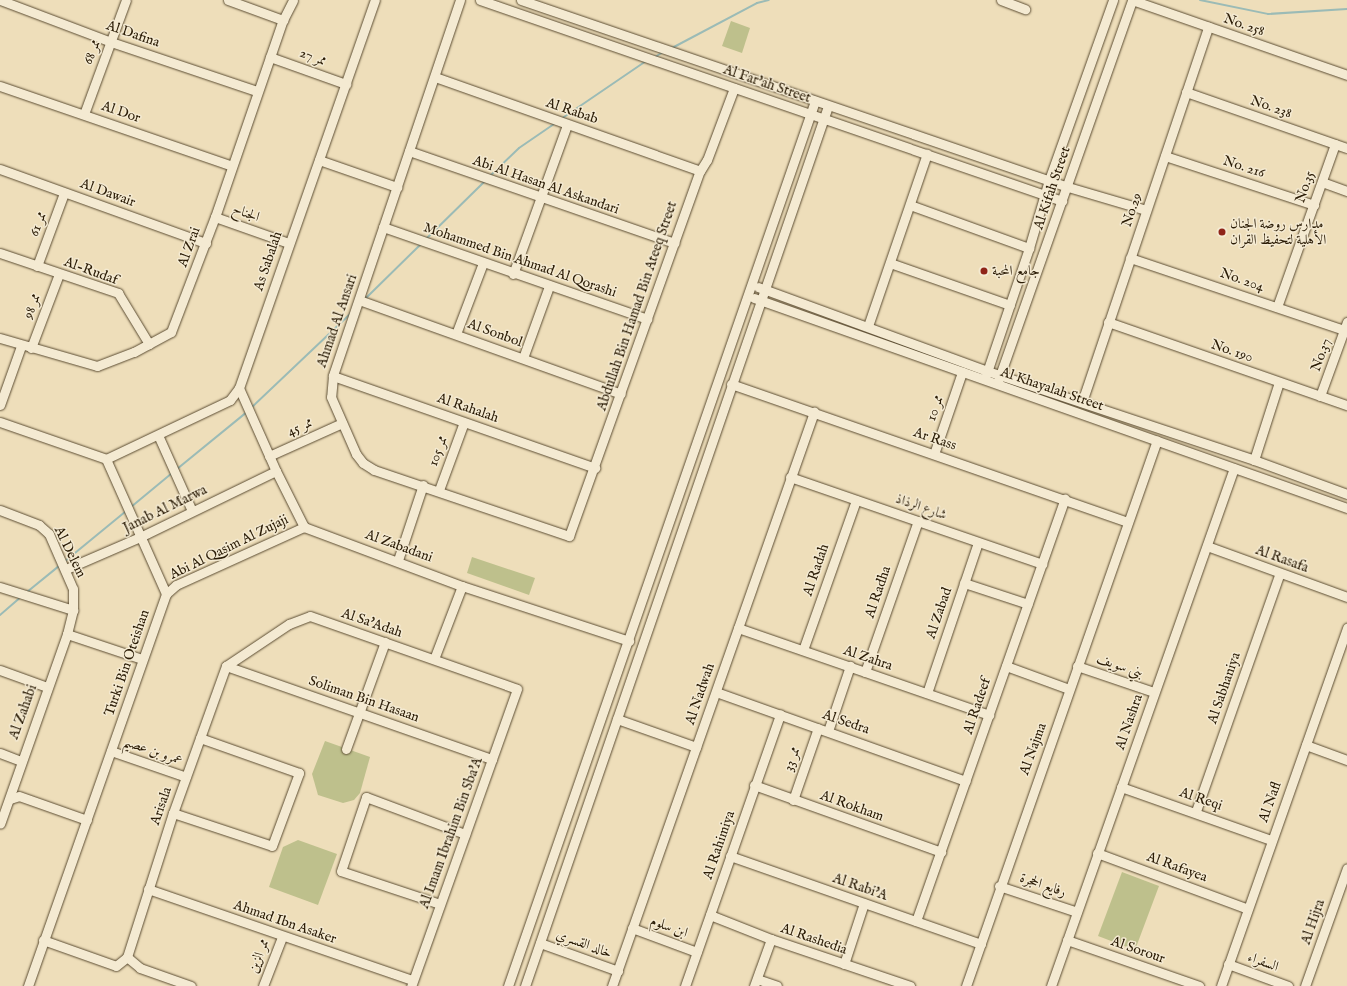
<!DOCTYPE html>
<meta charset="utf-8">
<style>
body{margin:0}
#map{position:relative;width:1347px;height:986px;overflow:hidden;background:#eedeba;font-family:"IM FELL English",Amiri,serif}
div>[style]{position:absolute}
.green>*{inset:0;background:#bec08c}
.stream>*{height:2px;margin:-1px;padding:0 1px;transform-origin:1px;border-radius:1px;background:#9bbbb6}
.roads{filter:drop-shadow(0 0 1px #5b4c32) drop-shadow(0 0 1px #5b4c32)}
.minor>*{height:9px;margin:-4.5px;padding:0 4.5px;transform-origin:4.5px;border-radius:4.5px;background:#f4ead2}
.dots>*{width:11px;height:11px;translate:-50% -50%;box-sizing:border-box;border:2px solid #f4ead2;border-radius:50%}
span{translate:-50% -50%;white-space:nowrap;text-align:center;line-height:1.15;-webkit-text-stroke:3px #f4ead2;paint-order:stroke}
.street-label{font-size:14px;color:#2a1b05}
.poi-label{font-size:14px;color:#2a1b05}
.left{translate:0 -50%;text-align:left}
</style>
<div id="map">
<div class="green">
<div style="clip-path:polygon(731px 21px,750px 28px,742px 53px,722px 46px)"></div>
<div style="clip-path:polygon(472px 557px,535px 578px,529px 595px,467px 573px)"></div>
<div style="clip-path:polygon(325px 741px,370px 757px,360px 793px,354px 800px,343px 803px,318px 795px,312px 774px)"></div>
<div style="clip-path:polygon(298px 840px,337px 854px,318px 905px,269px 887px,283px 847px)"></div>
<div style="clip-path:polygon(1122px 872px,1159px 886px,1135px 950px,1098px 936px)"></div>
</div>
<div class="stream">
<div style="left:1200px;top:0;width:69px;rotate:11.6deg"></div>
<div style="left:1268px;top:14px;width:79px;rotate:-3.6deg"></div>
<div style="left:672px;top:48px;width:96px;rotate:-27.9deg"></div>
<div style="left:757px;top:3px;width:12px;rotate:-14deg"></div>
<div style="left:655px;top:57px;width:9px;rotate:-32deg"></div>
<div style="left:561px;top:119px;width:103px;rotate:-34.3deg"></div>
<div style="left:490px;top:176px;width:40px;rotate:-44deg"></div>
<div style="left:519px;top:148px;width:42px;rotate:-34.4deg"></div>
<div style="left:426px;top:239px;width:81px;rotate:-44.5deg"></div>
<div style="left:365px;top:299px;width:80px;rotate:-44.5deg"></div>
<div style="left:251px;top:408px;width:138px;rotate:-43.5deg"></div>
<div style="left:177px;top:469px;width:90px;rotate:-39.2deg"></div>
<div style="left:131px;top:507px;width:53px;rotate:-39.7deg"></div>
<div style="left:64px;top:562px;width:80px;rotate:-39.4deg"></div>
<div style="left:27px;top:592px;width:41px;rotate:-39.1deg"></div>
<div style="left:0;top:615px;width:28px;rotate:-41deg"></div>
</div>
<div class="roads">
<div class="minor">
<div style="left:0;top:0;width:119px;rotate:20.7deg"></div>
<div style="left:111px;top:42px;width:154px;rotate:18.6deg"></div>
<div style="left:228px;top:0;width:59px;rotate:20deg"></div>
<div style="left:460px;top:0;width:397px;rotate:108.7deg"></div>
<div style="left:333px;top:376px;width:21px;rotate:95deg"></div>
<div style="left:331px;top:397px;width:62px;rotate:66.3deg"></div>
<div style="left:356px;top:454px;width:11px;rotate:52deg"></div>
<div style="left:363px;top:463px;width:13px;rotate:32deg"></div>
<div style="left:374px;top:470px;width:206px;rotate:18.7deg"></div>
<div style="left:569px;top:536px;width:388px;rotate:-70.3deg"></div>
<div style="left:700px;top:171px;width:13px;rotate:-58deg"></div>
<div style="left:707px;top:160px;width:77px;rotate:-69.4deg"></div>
<div style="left:480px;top:0;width:616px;rotate:19.05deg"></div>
<div style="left:521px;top:0;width:578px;rotate:18.87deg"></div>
<div style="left:1068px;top:187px;width:81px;rotate:16.4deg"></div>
<div style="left:1001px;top:0;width:26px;rotate:21deg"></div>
<div style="left:1132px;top:0;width:228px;rotate:19.2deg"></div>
<div style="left:270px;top:57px;width:81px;rotate:19.6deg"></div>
<div style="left:435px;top:77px;width:281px;rotate:19.5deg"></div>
<div style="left:0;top:86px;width:245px;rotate:19deg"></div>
<div style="left:1186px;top:92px;width:170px;rotate:19.2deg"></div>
<div style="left:84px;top:114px;width:121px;rotate:-69.8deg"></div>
<div style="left:409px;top:151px;width:281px;rotate:19.1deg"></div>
<div style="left:1165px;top:156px;width:157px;rotate:18.2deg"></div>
<div style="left:319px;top:160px;width:83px;rotate:19.1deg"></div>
<div style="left:0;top:169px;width:219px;rotate:19.8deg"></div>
<div style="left:1322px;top:182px;width:27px;rotate:20deg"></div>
<div style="left:910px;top:205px;width:127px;rotate:19.9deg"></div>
<div style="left:215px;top:217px;width:78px;rotate:19.4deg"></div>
<div style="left:383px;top:227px;width:280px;rotate:19.2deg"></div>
<div style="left:0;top:253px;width:125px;rotate:18.7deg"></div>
<div style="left:118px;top:293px;width:60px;rotate:58.7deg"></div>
<div style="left:1130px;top:258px;width:226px;rotate:18.6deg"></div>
<div style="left:890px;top:263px;width:127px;rotate:19.3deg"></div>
<div style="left:37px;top:266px;width:78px;rotate:-69.7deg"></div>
<div style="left:513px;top:274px;width:158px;rotate:-70.1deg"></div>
<div style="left:758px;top:287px;width:244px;rotate:20.1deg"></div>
<div style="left:987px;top:371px;width:281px;rotate:18.4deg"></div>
<div style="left:1254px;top:460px;width:99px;rotate:20.1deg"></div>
<div style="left:754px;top:298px;width:629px;rotate:19.5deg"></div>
<div style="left:359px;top:300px;width:278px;rotate:19.7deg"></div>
<div style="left:1277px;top:307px;width:173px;rotate:-70.4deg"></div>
<div style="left:1108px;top:322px;width:253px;rotate:19.2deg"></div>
<div style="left:868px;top:326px;width:182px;rotate:-71.1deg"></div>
<div style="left:456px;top:334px;width:76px;rotate:-69.2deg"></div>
<div style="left:0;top:338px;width:101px;rotate:16.1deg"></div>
<div style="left:97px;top:366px;width:40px;rotate:-21deg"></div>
<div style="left:134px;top:352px;width:42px;rotate:-28.4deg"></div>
<div style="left:171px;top:332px;width:123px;rotate:-69.1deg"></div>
<div style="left:215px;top:217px;width:208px;rotate:-71deg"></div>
<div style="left:283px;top:20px;width:22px;rotate:-63deg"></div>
<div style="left:31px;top:348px;width:79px;rotate:-69.3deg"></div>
<div style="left:523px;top:358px;width:77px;rotate:-70.1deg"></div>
<div style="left:986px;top:375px;width:134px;rotate:-71.3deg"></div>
<div style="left:1029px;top:248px;width:71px;rotate:-73.6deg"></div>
<div style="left:1049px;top:180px;width:191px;rotate:-70.4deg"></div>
<div style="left:333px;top:376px;width:278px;rotate:19.3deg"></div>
<div style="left:998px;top:381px;width:404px;rotate:-70.6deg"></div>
<div style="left:731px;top:384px;width:420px;rotate:19.2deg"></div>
<div style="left:239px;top:388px;width:91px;rotate:66deg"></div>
<div style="left:276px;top:471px;width:63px;rotate:63.4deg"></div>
<div style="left:304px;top:527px;width:169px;rotate:20.5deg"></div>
<div style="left:462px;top:586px;width:176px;rotate:18.2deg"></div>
<div style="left:1320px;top:396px;width:79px;rotate:-70deg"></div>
<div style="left:1082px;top:402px;width:396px;rotate:-71.4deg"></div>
<div style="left:0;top:405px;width:63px;rotate:-70.4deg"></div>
<div style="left:0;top:422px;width:112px;rotate:19.2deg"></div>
<div style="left:106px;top:459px;width:148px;rotate:66deg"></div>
<div style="left:166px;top:594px;width:416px;rotate:109.4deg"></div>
<div style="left:158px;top:435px;width:83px;rotate:65.9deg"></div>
<div style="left:934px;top:454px;width:87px;rotate:-71.1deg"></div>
<div style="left:269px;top:456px;width:80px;rotate:-24.3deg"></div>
<div style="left:106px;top:459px;width:137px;rotate:-25.4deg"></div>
<div style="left:230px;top:400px;width:15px;rotate:-53deg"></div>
<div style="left:239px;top:388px;width:411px;rotate:-70.7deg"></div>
<div style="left:1254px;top:460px;width:82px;rotate:-72.2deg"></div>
<div style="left:790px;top:477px;width:267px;rotate:19deg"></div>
<div style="left:439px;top:490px;width:72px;rotate:-69.8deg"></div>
<div style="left:0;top:510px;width:42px;rotate:21deg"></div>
<div style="left:39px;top:525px;width:13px;rotate:42deg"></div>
<div style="left:49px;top:534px;width:60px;rotate:66.4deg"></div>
<div style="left:73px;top:589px;width:21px;rotate:90deg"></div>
<div style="left:73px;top:610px;width:25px;rotate:104deg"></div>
<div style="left:67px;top:634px;width:201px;rotate:109.4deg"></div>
<div style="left:1207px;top:546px;width:149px;rotate:20deg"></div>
<div style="left:398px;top:560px;width:79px;rotate:-71.6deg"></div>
<div style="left:66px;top:569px;width:81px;rotate:-23.4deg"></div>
<div style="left:140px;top:537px;width:151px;rotate:-25.9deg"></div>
<div style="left:964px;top:583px;width:67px;rotate:18.2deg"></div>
<div style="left:0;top:587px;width:77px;rotate:17.5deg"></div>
<div style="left:166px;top:594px;width:13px;rotate:-42deg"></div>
<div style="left:176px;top:585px;width:141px;rotate:-24.4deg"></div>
<div style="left:738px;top:628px;width:266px;rotate:19.1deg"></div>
<div style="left:67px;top:634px;width:79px;rotate:18.4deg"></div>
<div style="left:803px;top:650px;width:159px;rotate:-70.5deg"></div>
<div style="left:434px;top:659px;width:78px;rotate:-69deg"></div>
<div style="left:226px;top:666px;width:76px;rotate:-33.7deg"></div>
<div style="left:289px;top:624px;width:22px;rotate:-21deg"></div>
<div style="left:310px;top:616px;width:219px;rotate:19.4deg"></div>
<div style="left:517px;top:689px;width:315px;rotate:109.6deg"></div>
<div style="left:226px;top:666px;width:282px;rotate:19.3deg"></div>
<div style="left:1006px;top:666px;width:67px;rotate:20.1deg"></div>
<div style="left:1077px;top:666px;width:81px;rotate:18.7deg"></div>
<div style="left:0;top:670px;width:50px;rotate:19.9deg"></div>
<div style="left:865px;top:672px;width:160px;rotate:-70.7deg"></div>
<div style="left:716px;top:692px;width:265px;rotate:19.6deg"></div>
<div style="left:927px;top:693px;width:159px;rotate:-71.3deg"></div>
<div style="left:617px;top:719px;width:84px;rotate:19.5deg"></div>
<div style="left:828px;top:731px;width:69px;rotate:-71.3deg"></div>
<div style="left:1306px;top:745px;width:44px;rotate:20.1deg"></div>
<div style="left:346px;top:749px;width:114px;rotate:-70deg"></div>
<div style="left:111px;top:751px;width:79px;rotate:19.1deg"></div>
<div style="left:0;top:753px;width:22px;rotate:21deg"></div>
<div style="left:754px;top:785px;width:199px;rotate:19.7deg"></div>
<div style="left:1121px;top:787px;width:159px;rotate:19.5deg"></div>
<div style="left:10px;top:799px;width:9px;rotate:-18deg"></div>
<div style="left:19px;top:796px;width:72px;rotate:19.4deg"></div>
<div style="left:793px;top:800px;width:76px;rotate:-70.9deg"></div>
<div style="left:1196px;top:811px;width:252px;rotate:-70.6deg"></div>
<div style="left:173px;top:813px;width:104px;rotate:18.4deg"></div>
<div style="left:272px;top:846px;width:78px;rotate:-69.7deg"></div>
<div style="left:299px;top:773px;width:105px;rotate:-160.5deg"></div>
<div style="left:1097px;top:853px;width:159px;rotate:20.3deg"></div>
<div style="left:730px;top:856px;width:266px;rotate:19.3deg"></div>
<div style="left:999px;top:886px;width:82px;rotate:18.4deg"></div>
<div style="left:148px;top:889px;width:280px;rotate:19deg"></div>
<div style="left:440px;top:904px;width:104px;rotate:-161.6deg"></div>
<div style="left:341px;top:871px;width:78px;rotate:-71.3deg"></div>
<div style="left:366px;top:797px;width:106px;rotate:20.5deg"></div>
<div style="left:710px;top:915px;width:66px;rotate:21.5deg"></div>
<div style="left:771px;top:939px;width:147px;rotate:18.7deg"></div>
<div style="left:916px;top:921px;width:448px;rotate:-70.6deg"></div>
<div style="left:632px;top:928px;width:69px;rotate:20.3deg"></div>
<div style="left:43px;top:940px;width:77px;rotate:19.6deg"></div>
<div style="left:116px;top:966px;width:14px;rotate:-39deg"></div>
<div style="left:1067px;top:940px;width:140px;rotate:19.2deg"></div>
<div style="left:540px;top:943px;width:83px;rotate:19.7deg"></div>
<div style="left:127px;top:957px;width:151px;rotate:-72.3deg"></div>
<div style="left:173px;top:813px;width:156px;rotate:-70.2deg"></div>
<div style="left:127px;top:957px;width:17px;rotate:40deg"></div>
<div style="left:140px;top:968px;width:54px;rotate:19.4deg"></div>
<div style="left:844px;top:964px;width:64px;rotate:-71.8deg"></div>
<div style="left:1228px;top:964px;width:64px;rotate:20.1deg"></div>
<div style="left:757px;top:979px;width:21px;rotate:19deg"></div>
<div style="left:263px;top:986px;width:53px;rotate:-68.8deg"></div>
<div style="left:508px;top:986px;width:937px;rotate:-70.87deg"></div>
<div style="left:525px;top:986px;width:931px;rotate:-71deg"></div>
<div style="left:612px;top:986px;width:609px;rotate:-70.61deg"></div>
<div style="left:685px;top:986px;width:288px;rotate:-70.7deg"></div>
<div style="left:754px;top:986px;width:50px;rotate:-70.1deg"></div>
<div style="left:966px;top:986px;width:578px;rotate:-70.72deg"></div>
<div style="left:1051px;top:986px;width:549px;rotate:-70.54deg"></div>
<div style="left:1221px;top:986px;width:380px;rotate:-70.6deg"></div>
<div style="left:1305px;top:986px;width:125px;rotate:-70.4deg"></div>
</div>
</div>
<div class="dots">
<div style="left:1222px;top:232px;background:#8f2418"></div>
<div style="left:984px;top:271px;background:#8f2418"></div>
</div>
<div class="street-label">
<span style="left:1244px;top:25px;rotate:19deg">No. 258</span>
<span style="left:133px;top:34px;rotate:19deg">Al Dafina</span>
<span style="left:92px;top:52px;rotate:-69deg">ممر 68</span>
<span style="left:313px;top:57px;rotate:20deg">ممر 27</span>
<span style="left:767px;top:84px;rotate:19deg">Al Far'ah Street</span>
<span style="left:1271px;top:107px;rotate:19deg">No. 238</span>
<span style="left:572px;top:111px;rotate:19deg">Al Rabab</span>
<span style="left:121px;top:112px;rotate:19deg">Al Dor</span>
<span style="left:1244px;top:167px;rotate:18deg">No. 216</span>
<span style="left:546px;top:185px;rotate:19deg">Abi Al Hasan Al Askandari</span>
<span style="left:1305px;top:187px;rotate:-71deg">No.35</span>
<span style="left:1052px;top:188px;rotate:-71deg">Al Kifah Street</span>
<span style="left:108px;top:193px;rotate:20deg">Al Dawair</span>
<span style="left:1132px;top:210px;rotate:-71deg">No.29</span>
<span style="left:246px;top:213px;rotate:20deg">الجناح</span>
<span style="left:38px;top:224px;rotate:-69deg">ممر 61</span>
<span style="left:189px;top:247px;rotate:-70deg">Al Zrai</span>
<span style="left:520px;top:260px;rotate:19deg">Mohammed Bin Ahmad Al Qorashi</span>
<span style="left:268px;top:261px;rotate:-71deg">As Sabalah</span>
<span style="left:91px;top:271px;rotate:20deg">Al-Rudaf</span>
<span style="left:1242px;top:280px;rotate:19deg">No. 204</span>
<span style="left:32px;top:306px;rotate:-70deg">ممر 98</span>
<span style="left:637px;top:306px;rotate:-71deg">Abdullah Bin Hamad Bin Ateeq Street</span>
<span style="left:337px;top:321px;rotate:-71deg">Ahmad Al Ansari</span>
<span style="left:495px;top:333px;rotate:20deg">Al Sonbol</span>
<span style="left:1232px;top:351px;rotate:19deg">No. 190</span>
<span style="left:1321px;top:355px;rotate:-70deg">No.37</span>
<span style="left:1052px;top:389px;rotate:19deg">Al Khayalah Street</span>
<span style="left:468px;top:408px;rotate:19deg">Al Rahalah</span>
<span style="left:935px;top:408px;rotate:-71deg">ممر 10</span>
<span style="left:300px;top:427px;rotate:-25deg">ممر 45</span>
<span style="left:935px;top:439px;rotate:19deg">Ar Rass</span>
<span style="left:438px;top:451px;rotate:-70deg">ممر 105</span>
<span style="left:921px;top:507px;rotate:19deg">شارع الرذاذ</span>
<span style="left:165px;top:509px;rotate:-26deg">Janab Al Marwa</span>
<span style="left:399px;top:546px;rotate:20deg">Al Zabadani</span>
<span style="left:229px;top:547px;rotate:-26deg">Abi Al Qasim Al Zujaji</span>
<span style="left:70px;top:552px;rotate:64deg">Al Delem</span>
<span style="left:1282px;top:559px;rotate:20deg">Al Rasafa</span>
<span style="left:816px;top:570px;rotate:-71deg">Al Radah</span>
<span style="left:878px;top:592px;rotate:-71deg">Al Radha</span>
<span style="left:939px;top:613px;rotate:-71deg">Al Zabad</span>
<span style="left:372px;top:623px;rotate:19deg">Al Sa'Adah</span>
<span style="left:868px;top:658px;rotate:19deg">Al Zahra</span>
<span style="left:127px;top:663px;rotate:-71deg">Turki Bin Oteishan</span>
<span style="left:1120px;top:666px;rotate:19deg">بني سويف</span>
<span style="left:1224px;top:688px;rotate:-71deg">Al Sabhaniya</span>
<span style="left:700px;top:694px;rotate:-71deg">Al Nadwah</span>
<span style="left:364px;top:699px;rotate:19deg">Soliman Bin Hasaan</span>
<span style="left:977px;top:706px;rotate:-71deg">Al Radeef</span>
<span style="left:23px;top:712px;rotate:-70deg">Al Zahabi</span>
<span style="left:846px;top:722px;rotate:19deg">Al Sedra</span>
<span style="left:1129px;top:722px;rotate:-71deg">Al Nashra</span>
<span style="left:1033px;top:749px;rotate:-70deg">Al Najma</span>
<span style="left:153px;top:751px;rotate:19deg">عمرو بن عصيم</span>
<span style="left:792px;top:759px;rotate:-71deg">ممر 33</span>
<span style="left:1201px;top:799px;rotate:19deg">Al Reqi</span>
<span style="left:1270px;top:802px;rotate:-70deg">Al Nafl</span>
<span style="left:161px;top:806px;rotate:-71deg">Arisala</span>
<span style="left:852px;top:806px;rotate:20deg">Al Rokham</span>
<span style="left:451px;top:833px;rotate:-70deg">Al Imam Ibrahim Bin Sba'A</span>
<span style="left:719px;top:845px;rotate:-71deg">Al Rahimiya</span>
<span style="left:1177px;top:867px;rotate:20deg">Al Rafayea</span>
<span style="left:1043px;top:885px;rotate:19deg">رفايع الحجرة</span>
<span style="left:860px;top:887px;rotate:19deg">Al Rabi'A</span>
<span style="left:285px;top:922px;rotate:19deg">Ahmad Ibn Asaker</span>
<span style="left:1313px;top:922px;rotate:-71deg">Al Hijra</span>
<span style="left:669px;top:927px;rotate:20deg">ابن سلوم</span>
<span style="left:814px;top:939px;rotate:19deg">Al Rashedia</span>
<span style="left:584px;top:944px;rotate:20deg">خالد القسري</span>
<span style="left:1138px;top:950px;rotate:19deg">Al Sorour</span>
<span style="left:259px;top:956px;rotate:-70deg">ممر الزين</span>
<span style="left:1263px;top:962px;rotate:20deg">السفراء</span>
</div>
<div class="poi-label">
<span class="left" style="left:1230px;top:232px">مدارس روضة الجنان<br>الأهلية لتحفيظ القران</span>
<span class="left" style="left:992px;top:271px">جامع المحبة</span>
</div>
</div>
